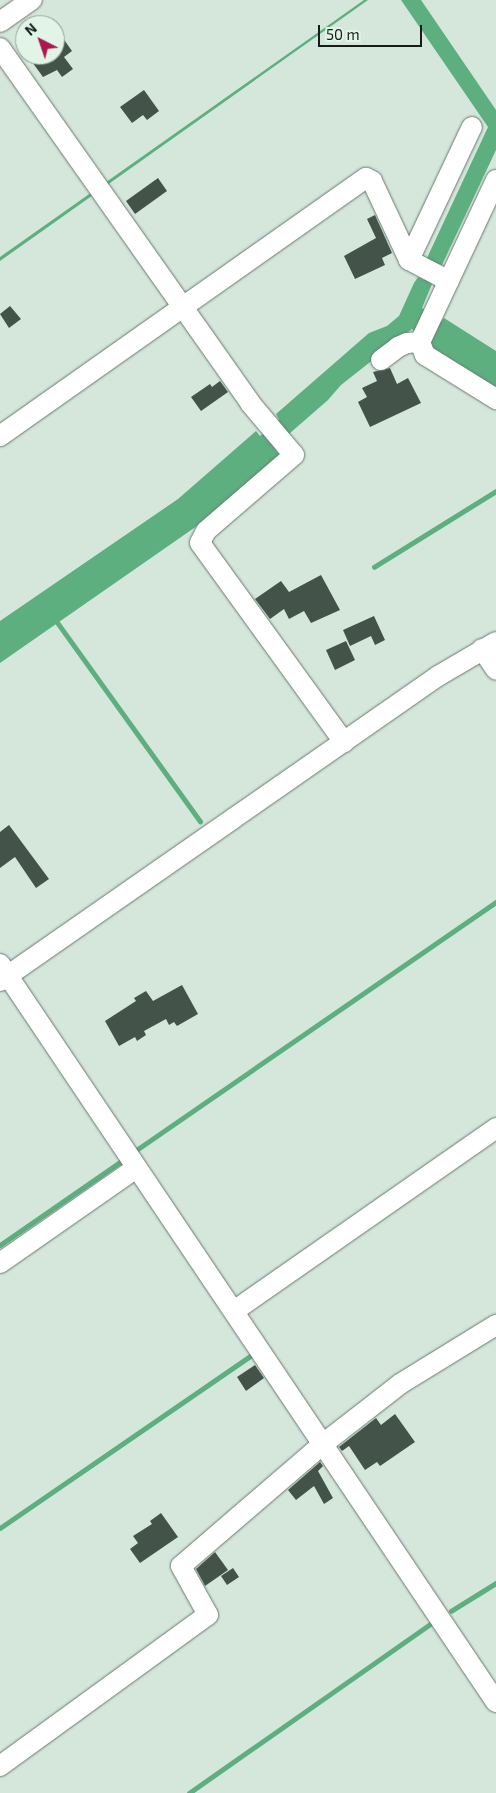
<!DOCTYPE html>
<style>
body{margin:0}
#map{position:relative;width:496px;height:1793px;overflow:hidden;background:#d4e7da;font-family:"Exo 2",sans-serif}
div>[style]{position:absolute}
.water>*{inset:0;background:#5daf80}
.stream>*{height:4.5px;margin:-2.25px;padding:0 2.25px;transform-origin:2.25px;border-radius:2.25px;background:#5daf80}
.building>*{inset:0;background:#435349}
.roads{filter:drop-shadow(0 0 1px #68796e) drop-shadow(0 0 1px #68796e)}
.minor>*{height:20px;margin:-10px;padding:0 10px;transform-origin:10px;border-radius:10px;background:#fff}
span{translate:-50% -50%;white-space:nowrap;text-align:center;line-height:1.15;-webkit-text-stroke:5px #e1f4e7;paint-order:stroke}
.north{position:absolute;left:15px;top:15px;width:50px;height:50px;box-sizing:border-box;background:#e1f4e7;border:1px solid #909e95;border-radius:50%;rotate:319deg;font-size:14px;font-weight:700;line-height:20px;text-align:center;color:#161d19}
.north::after{content:'';display:block;margin:auto;width:18px;height:22px;background:#ab184d;clip-path:polygon(50% 0,100% 100%,50% 72%,0 100%)}
.scale{position:absolute;left:318px;top:25px;width:104px;height:22px;box-sizing:border-box;border:2px solid #161d19;border-top:0;padding-left:6px;font-size:15px;line-height:18px;white-space:nowrap;color:#161d19;-webkit-text-stroke:4px #e1f4e7;paint-order:stroke}
</style>
<div id="map">
<div class="water">
<div style="clip-path:polygon(364px 0,368px 0,0 261px,0 257px)"></div>
<div style="clip-path:polygon(401px 0,421px 0,496px 110px,496px 150px,442px 265px,436px 263px,427px 281px,432px 284px,422px 308px,441px 322px,444px 318px,496px 351px,496px 387px,429px 345px,412px 329px,341px 385px,328px 400px,274px 447px,280px 456px,207px 519px,0 663px,0 621px,178px 499px,256px 431px,260px 436px,279px 420px,276px 414px,369px 333px,387px 326px,399px 316px,414px 283px,418px 277px,424px 280px,432px 261px,427px 258px,488px 127px)"></div>
</div>
<div class="stream">
<div style="left:374px;top:567px;width:144px;rotate:-31.9deg"></div>
<div style="left:55px;top:619px;width:249px;rotate:54.3deg"></div>
<div style="left:132px;top:1153px;width:442px;rotate:-34.6deg"></div>
<div style="left:0;top:1245px;width:151px;rotate:-34.7deg"></div>
<div style="left:0;top:1528px;width:306px;rotate:-34.5deg"></div>
<div style="left:451px;top:1611px;width:53px;rotate:-31.9deg"></div>
<div style="left:189px;top:1793px;width:297px;rotate:-35deg"></div>
</div>
<div class="building">
<div style="clip-path:polygon(55px 27px,72px 51px,64px 57px,73px 69px,62px 77px,57px 70px,43px 77px,27px 55px,55px 55px)"></div>
<div style="clip-path:polygon(144px 90px,159px 111px,147px 120px,143px 115px,132px 123px,120px 107px)"></div>
<div style="clip-path:polygon(158px 178px,167px 191px,135px 214px,126px 201px)"></div>
<div style="clip-path:polygon(375px 215px,392px 253px,382px 258px,385px 265px,355px 279px,344px 256px,376px 238px,367px 219px)"></div>
<div style="clip-path:polygon(10px 306px,21px 319px,9px 328px,0 314px)"></div>
<div style="clip-path:polygon(390px 368px,397px 384px,408px 378px,421px 403px,370px 427px,358px 402px,367px 397px,362px 388px,377px 381px,373px 372px)"></div>
<div style="clip-path:polygon(220px 381px,228px 392px,201px 411px,191px 397px,210px 384px,212px 387px)"></div>
<div style="clip-path:polygon(321px 575px,340px 610px,311px 623px,304px 611px,289px 619px,284px 609px,270px 619px,255px 599px,281px 581px,289px 592px)"></div>
<div style="clip-path:polygon(374px 616px,385px 640px,375px 645px,371px 636px,350px 646px,343px 630px)"></div>
<div style="clip-path:polygon(346px 641px,355px 660px,335px 670px,326px 650px)"></div>
<div style="clip-path:polygon(9px 825px,49px 879px,36px 888px,15px 857px,0 868px,0 832px)"></div>
<div style="clip-path:polygon(182px 985px,198px 1014px,177px 1026px,174px 1022px,169px 1025px,166px 1019px,144px 1031px,146px 1035px,137px 1041px,135px 1037px,119px 1046px,105px 1021px,136px 1001px,134px 998px,146px 991px,153px 1001px)"></div>
<div style="clip-path:polygon(255px 1365px,264px 1378px,246px 1391px,237px 1377px)"></div>
<div style="clip-path:polygon(395px 1414px,415px 1442px,380px 1466px,377px 1462px,365px 1470px,349px 1446px,342px 1451px,339px 1447px,376px 1418px,381px 1425px)"></div>
<div style="clip-path:polygon(320px 1462px,323px 1466px,318px 1471px,333px 1498px,324px 1504px,314px 1486px,296px 1500px,288px 1490px)"></div>
<div style="clip-path:polygon(161px 1513px,178px 1537px,140px 1563px,130px 1549px,138px 1543px,133px 1536px,152px 1524px,150px 1521px)"></div>
<div style="clip-path:polygon(215px 1552px,228px 1570px,205px 1586px,196px 1569px)"></div>
<div style="clip-path:polygon(233px 1568px,239px 1577px,227px 1585px,221px 1576px)"></div>
</div>
<div class="roads">
<div class="minor">
<div style="left:0;top:22px;width:39px;rotate:-35deg"></div>
<div style="left:0;top:48px;width:434px;rotate:54.8deg"></div>
<div style="left:250px;top:403px;width:68px;rotate:49.8deg"></div>
<div style="left:294px;top:455px;width:116px;rotate:139.2deg"></div>
<div style="left:206px;top:531px;width:13px;rotate:117deg"></div>
<div style="left:200px;top:543px;width:246px;rotate:54.1deg"></div>
<div style="left:496px;top:180px;width:179px;rotate:115.1deg"></div>
<div style="left:420px;top:342px;width:14px;rotate:69deg"></div>
<div style="left:425px;top:355px;width:84px;rotate:31.8deg"></div>
<div style="left:409px;top:260px;width:147px;rotate:-64.7deg"></div>
<div style="left:381px;top:360px;width:21px;rotate:-37deg"></div>
<div style="left:398px;top:347px;width:10px;rotate:-24deg"></div>
<div style="left:407px;top:343px;width:13px;rotate:-4deg"></div>
<div style="left:0;top:436px;width:448px;rotate:-35.2deg"></div>
<div style="left:366px;top:178px;width:7px;rotate:27deg"></div>
<div style="left:372px;top:181px;width:87px;rotate:64.9deg"></div>
<div style="left:409px;top:260px;width:45px;rotate:27.7deg"></div>
<div style="left:482px;top:649px;width:25px;rotate:56deg"></div>
<div style="left:0;top:964px;width:889px;rotate:56.1deg"></div>
<div style="left:0;top:981px;width:534px;rotate:-34.85deg"></div>
<div style="left:438px;top:676px;width:67px;rotate:-30.4deg"></div>
<div style="left:0;top:1263px;width:166px;rotate:-34.9deg"></div>
<div style="left:234px;top:1311px;width:320px;rotate:-34.9deg"></div>
<div style="left:0;top:1766px;width:257px;rotate:-36deg"></div>
<div style="left:208px;top:1615px;width:56px;rotate:-118.9deg"></div>
<div style="left:181px;top:1566px;width:187px;rotate:-40.7deg"></div>
<div style="left:323px;top:1444px;width:98px;rotate:-37.9deg"></div>
<div style="left:400px;top:1384px;width:113px;rotate:-31.6deg"></div>
</div>
</div>
<div class="north">N</div>
<div class="scale">50 m</div>
</div>
